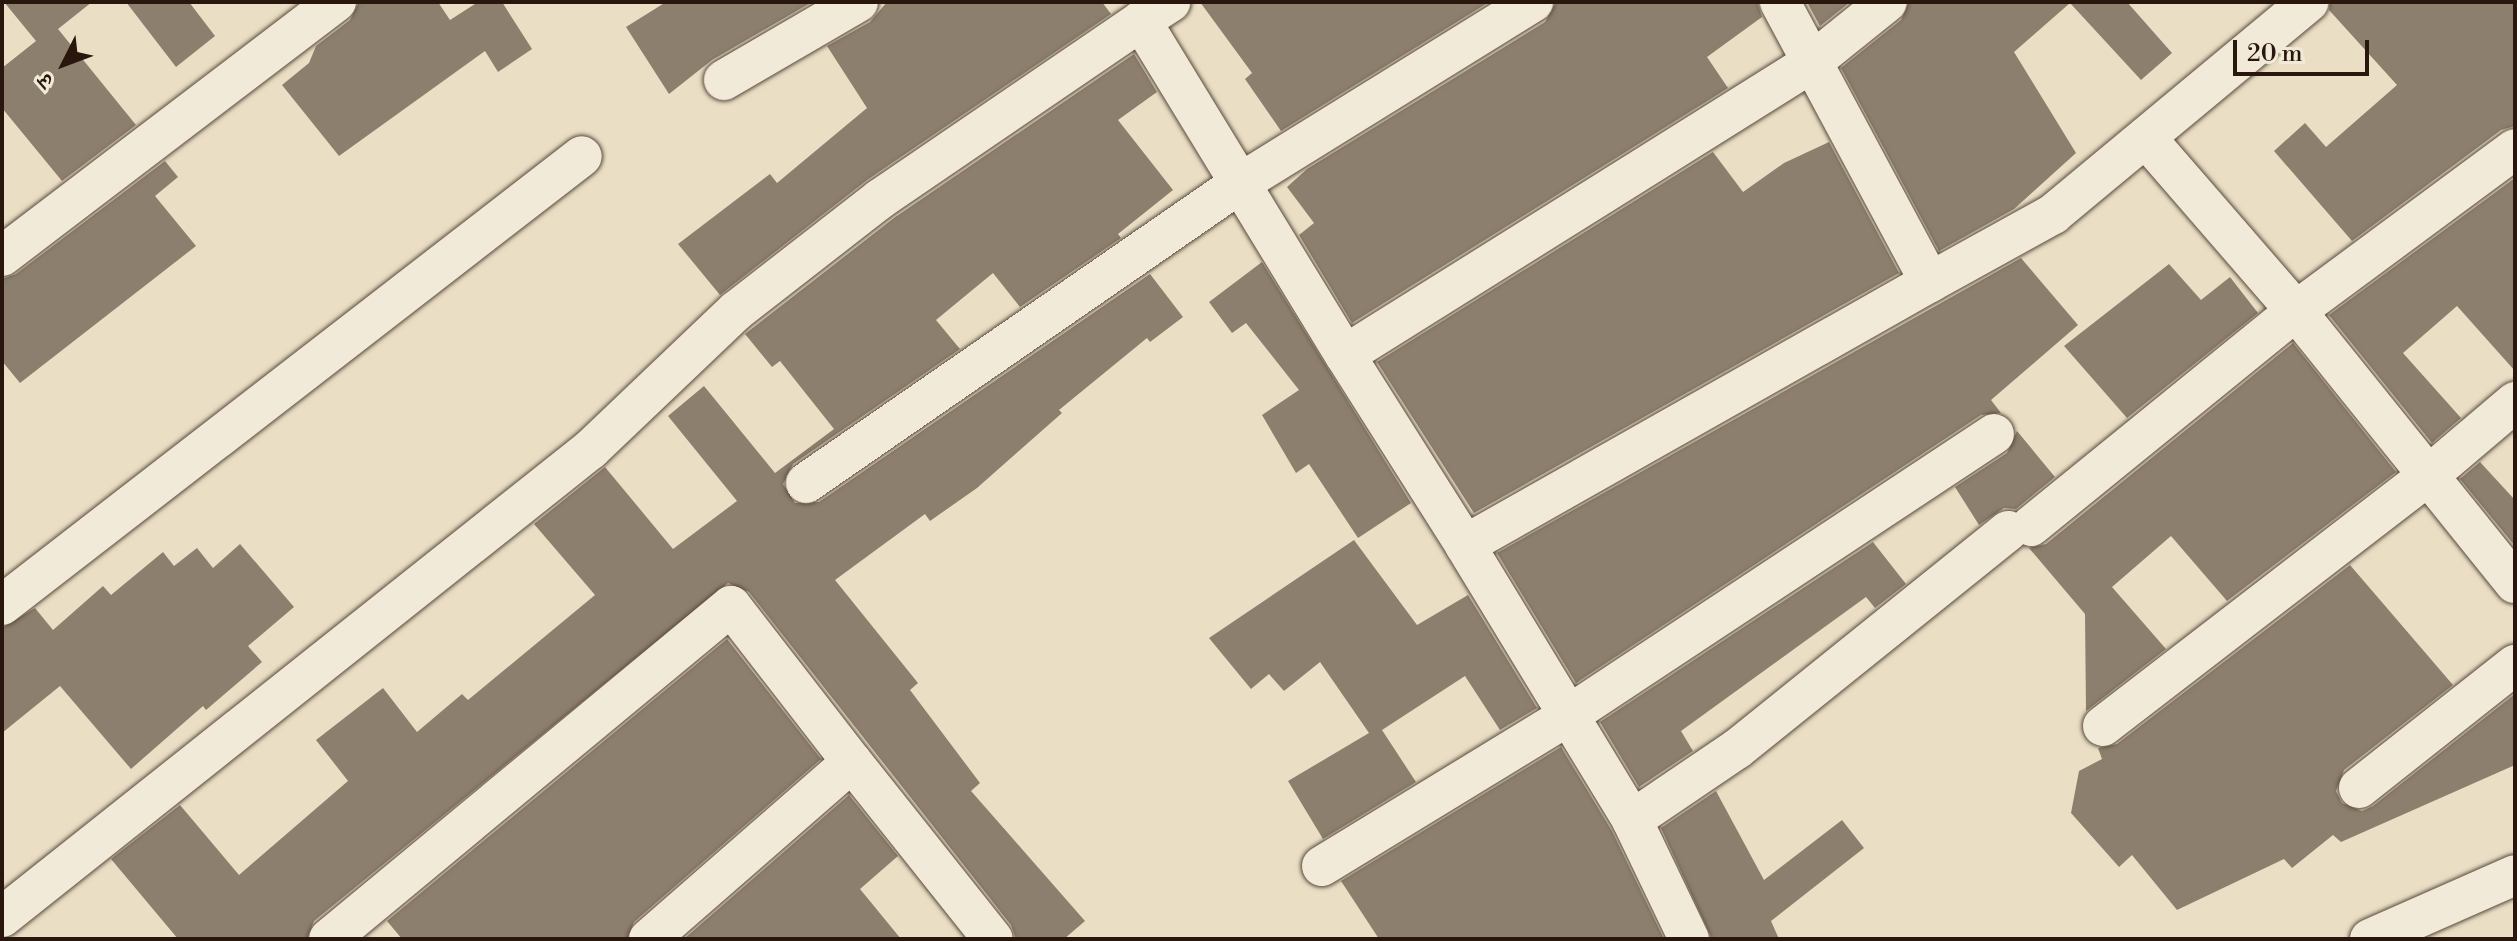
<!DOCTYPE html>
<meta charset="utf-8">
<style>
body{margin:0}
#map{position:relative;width:2517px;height:941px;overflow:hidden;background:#eadfc5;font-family:"Libre Bodoni","Noto Serif Devanagari",serif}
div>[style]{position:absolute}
.building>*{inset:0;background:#8d7f6d}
.roads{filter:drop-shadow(0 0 2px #59483b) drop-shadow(0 0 2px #59483b)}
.street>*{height:40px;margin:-20px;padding:0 20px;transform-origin:20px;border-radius:20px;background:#f1ead9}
span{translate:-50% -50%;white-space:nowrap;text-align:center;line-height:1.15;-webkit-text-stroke:6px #f1ead9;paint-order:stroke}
.frame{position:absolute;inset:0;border:4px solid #29160d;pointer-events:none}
.north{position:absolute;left:24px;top:24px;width:80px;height:80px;-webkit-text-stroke:6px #f1ead9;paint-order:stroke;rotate:228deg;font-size:22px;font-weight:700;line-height:32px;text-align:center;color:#29160d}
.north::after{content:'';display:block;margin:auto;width:28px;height:36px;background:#29160d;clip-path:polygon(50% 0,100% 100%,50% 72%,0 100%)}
.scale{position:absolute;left:2233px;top:40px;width:136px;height:36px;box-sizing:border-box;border:4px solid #29160d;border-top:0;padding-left:10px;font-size:24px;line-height:28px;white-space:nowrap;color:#29160d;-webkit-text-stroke:6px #f1ead9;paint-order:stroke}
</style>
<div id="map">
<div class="building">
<div style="clip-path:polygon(4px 2px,92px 2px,58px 29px,136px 125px,62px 181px,2px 108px,2px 68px,36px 41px)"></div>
<div style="clip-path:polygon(126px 2px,189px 2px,215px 36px,176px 67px)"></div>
<div style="clip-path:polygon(359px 2px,438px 2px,450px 20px,478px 2px,502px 2px,532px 49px,498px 72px,485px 51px,339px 156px,282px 85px,309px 63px,316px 46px,350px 20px)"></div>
<div style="clip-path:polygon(666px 2px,812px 2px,712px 60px,669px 94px,626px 27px)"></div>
<div style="clip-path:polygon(887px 2px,1102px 2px,1111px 14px,867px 180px,720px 295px,678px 244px,770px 174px,777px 183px,867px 108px,827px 46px,870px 22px)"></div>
<div style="clip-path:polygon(1200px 2px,1489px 2px,1281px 131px,1245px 79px,1252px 73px)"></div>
<div style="clip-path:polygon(1556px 2px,1757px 2px,1762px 17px,1707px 57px,1728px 88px,1352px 323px,1299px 235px,1314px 223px,1287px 187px,1307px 169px,1545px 22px)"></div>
<div style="clip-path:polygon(1807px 2px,1850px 2px,1820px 26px)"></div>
<div style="clip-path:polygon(1909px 2px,2127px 2px,2172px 53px,2141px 80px,2070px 3px,2014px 52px,2076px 153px,2014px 209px,1939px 251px,1841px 68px,1901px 20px)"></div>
<div style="clip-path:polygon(2330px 2px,2515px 2px,2515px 126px,2501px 130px,2352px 241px,2274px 151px,2305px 123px,2326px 147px,2397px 85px,2329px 10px)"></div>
<div style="clip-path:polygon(1134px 54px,1157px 92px,1118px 120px,1173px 190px,1118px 234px,1121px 238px,1020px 307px,993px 273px,936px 320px,960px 349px,793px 464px,783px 484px,795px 503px,819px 502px,1150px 274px,1183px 317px,1150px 342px,1147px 338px,1059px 410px,1062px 413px,977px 488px,930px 521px,925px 514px,835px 580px,918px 683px,910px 690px,980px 783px,971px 791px,1085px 921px,1064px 939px,1016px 939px,1011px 925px,749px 592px,728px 583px,314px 921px,307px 939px,178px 939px,111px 859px,180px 805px,239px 875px,348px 781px,316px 740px,383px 688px,417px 732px,462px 694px,468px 700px,595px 595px,534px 524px,605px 467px,673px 549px,737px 501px,668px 416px,704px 386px,775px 473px,834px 429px,780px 361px,772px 367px,745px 334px,894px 218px)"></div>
<div style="clip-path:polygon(1829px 142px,1899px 273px,1474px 513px,1377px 362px,1713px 152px,1743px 192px,1784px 163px)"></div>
<div style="clip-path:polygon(165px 161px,178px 177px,155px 196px,196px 246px,20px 383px,2px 361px,2px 279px,16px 274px)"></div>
<div style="clip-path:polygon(2515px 178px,2515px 371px,2457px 306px,2403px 353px,2461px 418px,2432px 443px,2329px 315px)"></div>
<div style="clip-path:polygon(2021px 258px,2078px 325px,1991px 400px,2001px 413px,1981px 415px,1576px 683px,1497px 553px)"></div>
<div style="clip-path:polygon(1262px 262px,1411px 503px,1358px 538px,1309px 464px,1296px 473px,1262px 415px,1299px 390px,1246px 323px,1232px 333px,1209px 302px)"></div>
<div style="clip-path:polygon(2169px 264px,2201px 300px,2230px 277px,2258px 313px,2127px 418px,2064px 346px)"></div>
<div style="clip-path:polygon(2293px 343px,2396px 472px,2227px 601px,2171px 536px,2112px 587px,2166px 649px,2086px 711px,2085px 614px,2029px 548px,2046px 544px)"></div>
<div style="clip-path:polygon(2017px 431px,2055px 477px,2016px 509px,2004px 508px,1979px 525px,1955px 487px,2007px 453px)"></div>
<div style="clip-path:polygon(2480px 462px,2515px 500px,2515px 546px,2460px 479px)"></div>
<div style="clip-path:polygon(1354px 540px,1417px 625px,1468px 595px,1537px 708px,1500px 730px,1465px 676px,1382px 730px,1416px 782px,1323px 839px,1288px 781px,1369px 733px,1320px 662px,1284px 691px,1269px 674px,1251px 689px,1209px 638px)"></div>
<div style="clip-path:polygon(1873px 542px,1906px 584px,1875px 608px,1866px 597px,1681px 731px,1693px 751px,1639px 787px,1600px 722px)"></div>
<div style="clip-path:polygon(240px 544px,294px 607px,248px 646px,262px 662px,206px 710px,203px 706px,131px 769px,60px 686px,2px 733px,2px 628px,35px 608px,53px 630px,103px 586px,111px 595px,163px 552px,174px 566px,197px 548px,213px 568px)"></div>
<div style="clip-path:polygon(2350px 565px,2453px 685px,2344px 770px,2336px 791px,2342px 803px,2362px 811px,2373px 806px,2515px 694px,2515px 765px,2341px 842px,2333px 835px,2292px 868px,2284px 859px,2177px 910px,2132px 855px,2119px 867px,2071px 813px,2079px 771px,2102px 759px,2098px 748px,2117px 744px)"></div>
<div style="clip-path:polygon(727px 639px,821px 759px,634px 922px,627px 939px,402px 939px,387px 921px)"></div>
<div style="clip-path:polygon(1561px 747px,1612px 831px,1664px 939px,1379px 939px,1341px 881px)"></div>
<div style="clip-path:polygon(1716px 791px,1764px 880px,1842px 820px,1864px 848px,1771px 921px,1779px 939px,1712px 939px,1661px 828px)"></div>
<div style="clip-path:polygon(849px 795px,898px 856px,860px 889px,901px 939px,684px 939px)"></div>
</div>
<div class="roads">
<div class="street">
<div style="left:1141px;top:21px;width:35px;rotate:-33deg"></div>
<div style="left:724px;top:80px;width:155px;rotate:-30.2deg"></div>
<div style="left:2146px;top:138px;width:229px;rotate:49.1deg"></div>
<div style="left:2296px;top:311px;width:349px;rotate:51.2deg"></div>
<div style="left:2px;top:256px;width:420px;rotate:-37.3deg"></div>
<div style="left:1930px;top:282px;width:141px;rotate:-28.9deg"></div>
<div style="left:2053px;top:214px;width:332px;rotate:-39.7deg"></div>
<div style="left:1345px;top:355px;width:225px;rotate:57.7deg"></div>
<div style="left:1465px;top:545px;width:534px;rotate:-29.49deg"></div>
<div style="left:1930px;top:282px;width:318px;rotate:-118.2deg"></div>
<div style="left:806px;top:483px;width:526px;rotate:-34.63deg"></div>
<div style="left:1239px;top:184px;width:346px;rotate:-31.8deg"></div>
<div style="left:2031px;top:526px;width:341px;rotate:-39.1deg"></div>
<div style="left:2296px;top:311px;width:272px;rotate:-36.5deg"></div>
<div style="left:1465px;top:545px;width:322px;rotate:58.7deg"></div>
<div style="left:1632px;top:820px;width:132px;rotate:64.4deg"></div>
<div style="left:2px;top:605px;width:733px;rotate:-37.74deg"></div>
<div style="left:2103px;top:726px;width:411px;rotate:-37.6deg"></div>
<div style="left:2429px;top:475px;width:113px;rotate:-40.3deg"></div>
<div style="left:2359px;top:788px;width:199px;rotate:-38.3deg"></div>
<div style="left:1632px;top:820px;width:127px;rotate:-34.1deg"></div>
<div style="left:1737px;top:749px;width:348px;rotate:-38.8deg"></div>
<div style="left:1322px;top:866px;width:286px;rotate:-31.4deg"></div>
<div style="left:1566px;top:717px;width:513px;rotate:-33.47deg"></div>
<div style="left:2px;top:917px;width:752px;rotate:-38.47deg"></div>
<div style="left:591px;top:449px;width:200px;rotate:-43.6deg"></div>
<div style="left:736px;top:311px;width:182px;rotate:-37.9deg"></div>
<div style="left:880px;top:199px;width:316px;rotate:-34.3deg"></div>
<div style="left:1141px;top:21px;width:391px;rotate:58.6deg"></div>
<div style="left:1345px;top:355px;width:550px;rotate:-32.07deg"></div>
<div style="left:1811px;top:63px;width:97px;rotate:-38.8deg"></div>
<div style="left:329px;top:939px;width:522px;rotate:-39.64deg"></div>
<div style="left:731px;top:606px;width:197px;rotate:52.2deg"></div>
<div style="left:649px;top:939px;width:269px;rotate:-41.1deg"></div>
<div style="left:852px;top:762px;width:226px;rotate:51.5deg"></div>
<div style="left:2370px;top:939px;width:158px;rotate:-23.8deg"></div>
</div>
</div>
<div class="frame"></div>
<div class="north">उ</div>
<div class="scale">20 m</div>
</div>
